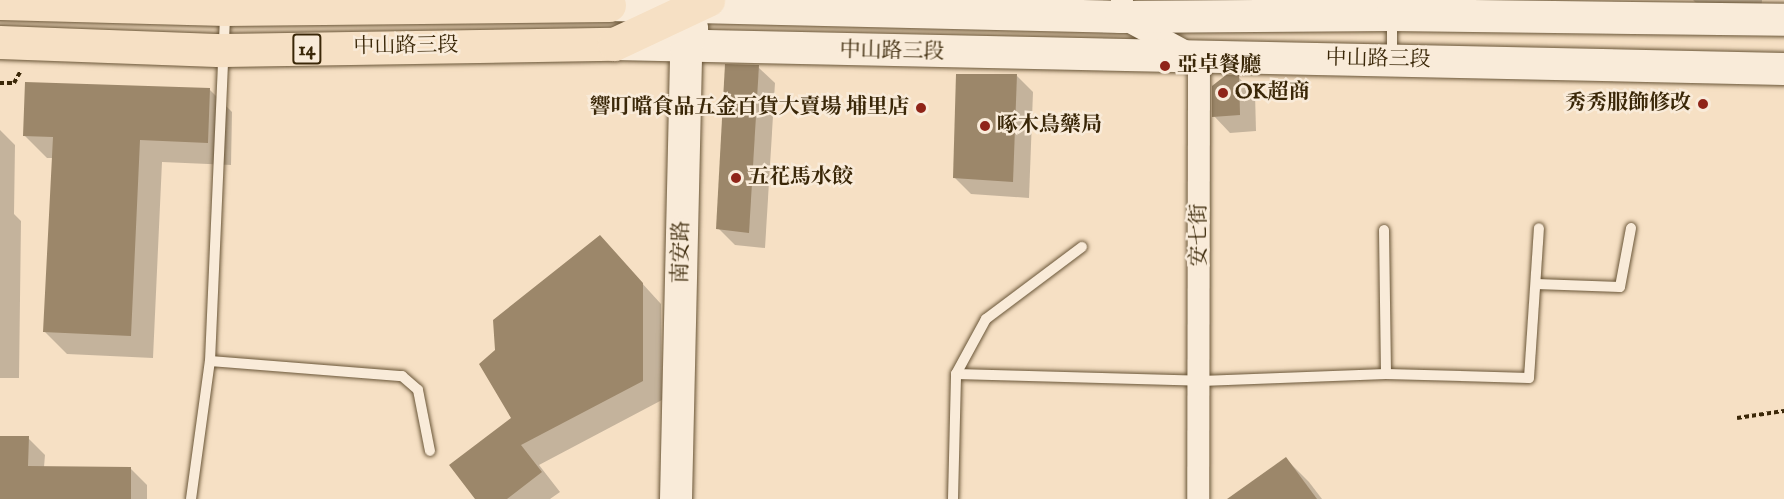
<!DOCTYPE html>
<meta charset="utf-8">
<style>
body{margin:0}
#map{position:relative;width:1784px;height:499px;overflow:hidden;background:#f6e0c4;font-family:"IM FELL English","Noto Serif TC",serif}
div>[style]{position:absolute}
.shadow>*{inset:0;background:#0003}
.building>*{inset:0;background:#9c876a}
.path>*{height:4px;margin-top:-2px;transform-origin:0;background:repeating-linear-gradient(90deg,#3a2708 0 4.5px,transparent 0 7.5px)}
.roads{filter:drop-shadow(0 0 2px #695537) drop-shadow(0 0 2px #695537)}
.lane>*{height:10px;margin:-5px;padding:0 5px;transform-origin:5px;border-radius:5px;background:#f9ebd9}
.street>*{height:22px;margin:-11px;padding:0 11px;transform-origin:11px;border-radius:11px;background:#f9ebd9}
.secondary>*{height:32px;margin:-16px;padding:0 16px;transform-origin:16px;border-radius:16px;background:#f9ebd9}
.primary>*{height:33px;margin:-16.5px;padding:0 16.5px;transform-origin:16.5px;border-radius:16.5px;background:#f6e0c4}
.dots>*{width:16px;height:16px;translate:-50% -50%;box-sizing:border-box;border:3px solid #f9ebd9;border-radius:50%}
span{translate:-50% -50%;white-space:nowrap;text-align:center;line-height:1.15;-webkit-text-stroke:5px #f9ebd9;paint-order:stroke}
.shield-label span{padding:2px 4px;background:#f9ebd9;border:2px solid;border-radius:4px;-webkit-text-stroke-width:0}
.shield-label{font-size:20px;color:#3a2708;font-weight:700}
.street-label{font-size:21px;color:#3a2708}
.poi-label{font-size:21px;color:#3a2708;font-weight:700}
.left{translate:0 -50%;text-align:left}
.right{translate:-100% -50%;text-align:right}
</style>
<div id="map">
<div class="shadow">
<div style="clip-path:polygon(1693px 0,1762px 0,1761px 13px,1705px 12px)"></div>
<div style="clip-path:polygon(758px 67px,775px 83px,765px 248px,735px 245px,718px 228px)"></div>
<div style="clip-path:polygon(1017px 76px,1033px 92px,1029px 198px,971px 194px,955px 178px)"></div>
<div style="clip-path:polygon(1238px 77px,1255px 93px,1256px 131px,1230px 133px,1214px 116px)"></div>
<div style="clip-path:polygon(210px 90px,232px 112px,231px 165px,162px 162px,153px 358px,67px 354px,44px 331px,54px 158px,47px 158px,24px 135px)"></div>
<div style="clip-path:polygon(0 130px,15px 145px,14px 214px,21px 221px,19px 378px,0 378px)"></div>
<div style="clip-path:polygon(600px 237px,661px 304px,662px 400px,539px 465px,560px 492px,550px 499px,477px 499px,513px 418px,496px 350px)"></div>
<div style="clip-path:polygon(0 438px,28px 438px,45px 455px,44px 467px,131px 469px,147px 485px,147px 499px,0 499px)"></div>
<div style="clip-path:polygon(1286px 459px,1309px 482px,1322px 499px,1252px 499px)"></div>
</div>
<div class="building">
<div style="clip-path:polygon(725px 64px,759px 65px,749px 233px,716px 229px)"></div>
<div style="clip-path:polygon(956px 74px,1017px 74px,1013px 182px,953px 178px)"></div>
<div style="clip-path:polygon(1226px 75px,1239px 75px,1240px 115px,1212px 117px,1212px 86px)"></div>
<div style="clip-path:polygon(25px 82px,210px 88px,208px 143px,140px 140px,131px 336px,43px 332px,53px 137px,23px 136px)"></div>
<div style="clip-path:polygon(600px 235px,643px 283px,643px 381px,521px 445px,542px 472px,507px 499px,475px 499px,449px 465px,511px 418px,479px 364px,495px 350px,493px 320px)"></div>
<div style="clip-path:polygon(0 436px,29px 436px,28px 466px,131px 467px,131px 499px,0 499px)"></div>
<div style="clip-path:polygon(1286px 457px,1317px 499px,1227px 499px)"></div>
</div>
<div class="path">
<div style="left:0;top:83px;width:14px"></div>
<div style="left:14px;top:83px;width:13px;rotate:-61deg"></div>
<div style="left:1737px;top:418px;width:48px;rotate:-8.5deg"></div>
</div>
<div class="roads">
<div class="lane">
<div style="left:1392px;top:57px;width:39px;rotate:-90deg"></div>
<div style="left:1384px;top:230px;width:144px;rotate:89.2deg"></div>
<div style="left:1536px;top:284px;width:84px;rotate:2deg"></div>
<div style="left:1620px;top:287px;width:60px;rotate:-79.4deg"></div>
<div style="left:210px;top:361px;width:193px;rotate:4.5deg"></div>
<div style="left:402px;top:376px;width:21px;rotate:41deg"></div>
<div style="left:418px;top:390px;width:62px;rotate:78.9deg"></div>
<div style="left:956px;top:374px;width:245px;rotate:1.6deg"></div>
<div style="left:1201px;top:381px;width:185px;rotate:-2.2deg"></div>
<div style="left:1386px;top:374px;width:143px;rotate:1.6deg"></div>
<div style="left:1529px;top:378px;width:150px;rotate:-86.2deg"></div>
<div style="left:191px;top:499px;width:139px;rotate:-82.2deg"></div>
<div style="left:210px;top:361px;width:349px;rotate:-87.5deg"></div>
<div style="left:953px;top:499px;width:125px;rotate:-88.6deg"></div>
<div style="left:956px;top:374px;width:63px;rotate:-61.4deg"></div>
<div style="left:986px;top:319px;width:120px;rotate:-36.9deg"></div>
</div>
<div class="street">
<div style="left:1122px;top:0;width:17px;rotate:93deg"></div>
<div style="left:1121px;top:17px;width:89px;rotate:28.3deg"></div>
<div style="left:1199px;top:59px;width:440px;rotate:90.1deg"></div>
</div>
<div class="secondary">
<div style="left:609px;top:5px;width:512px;rotate:1.34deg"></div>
<div style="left:1121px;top:17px;width:271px;rotate:-0.4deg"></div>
<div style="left:1392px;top:15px;width:392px;rotate:0.7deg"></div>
<div style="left:614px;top:44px;width:1170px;rotate:1.22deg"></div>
<div style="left:676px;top:499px;width:451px;rotate:-88.7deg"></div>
<div style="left:686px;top:48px;width:21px;rotate:-73deg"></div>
</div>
<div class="primary">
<div style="left:0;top:3px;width:225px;rotate:1.5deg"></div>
<div style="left:225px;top:9px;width:384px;rotate:-0.6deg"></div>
<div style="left:0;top:42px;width:223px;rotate:2.1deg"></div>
<div style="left:223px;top:50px;width:391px;rotate:-0.9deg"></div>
<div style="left:614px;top:44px;width:104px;rotate:-25.1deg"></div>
</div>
</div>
<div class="dots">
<div style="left:1165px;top:66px;background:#8f2418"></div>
<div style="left:1223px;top:93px;background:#8f2418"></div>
<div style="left:1703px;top:104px;background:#8f2418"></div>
<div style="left:921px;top:108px;background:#8f2418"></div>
<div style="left:985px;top:126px;background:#8f2418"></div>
<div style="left:736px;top:178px;background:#8f2418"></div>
</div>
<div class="shield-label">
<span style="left:307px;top:49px">14</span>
</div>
<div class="street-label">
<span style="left:406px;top:47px;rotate:-1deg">中山路三段</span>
<span style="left:892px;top:52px;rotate:1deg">中山路三段</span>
<span style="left:1378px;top:60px;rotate:1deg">中山路三段</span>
<span style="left:1200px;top:235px;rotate:-90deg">安七街</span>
<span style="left:682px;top:252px;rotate:-89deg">南安路</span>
</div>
<div class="poi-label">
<span class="left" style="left:1177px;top:66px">亞卓餐廳</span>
<span class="left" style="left:1235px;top:93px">OK超商</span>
<span class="right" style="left:1691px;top:104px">秀秀服飾修改</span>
<span class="right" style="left:909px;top:108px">響叮噹食品五金百貨大賣場 埔里店</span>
<span class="left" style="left:997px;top:126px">啄木鳥藥局</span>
<span class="left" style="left:748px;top:178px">五花馬水餃</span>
</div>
</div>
